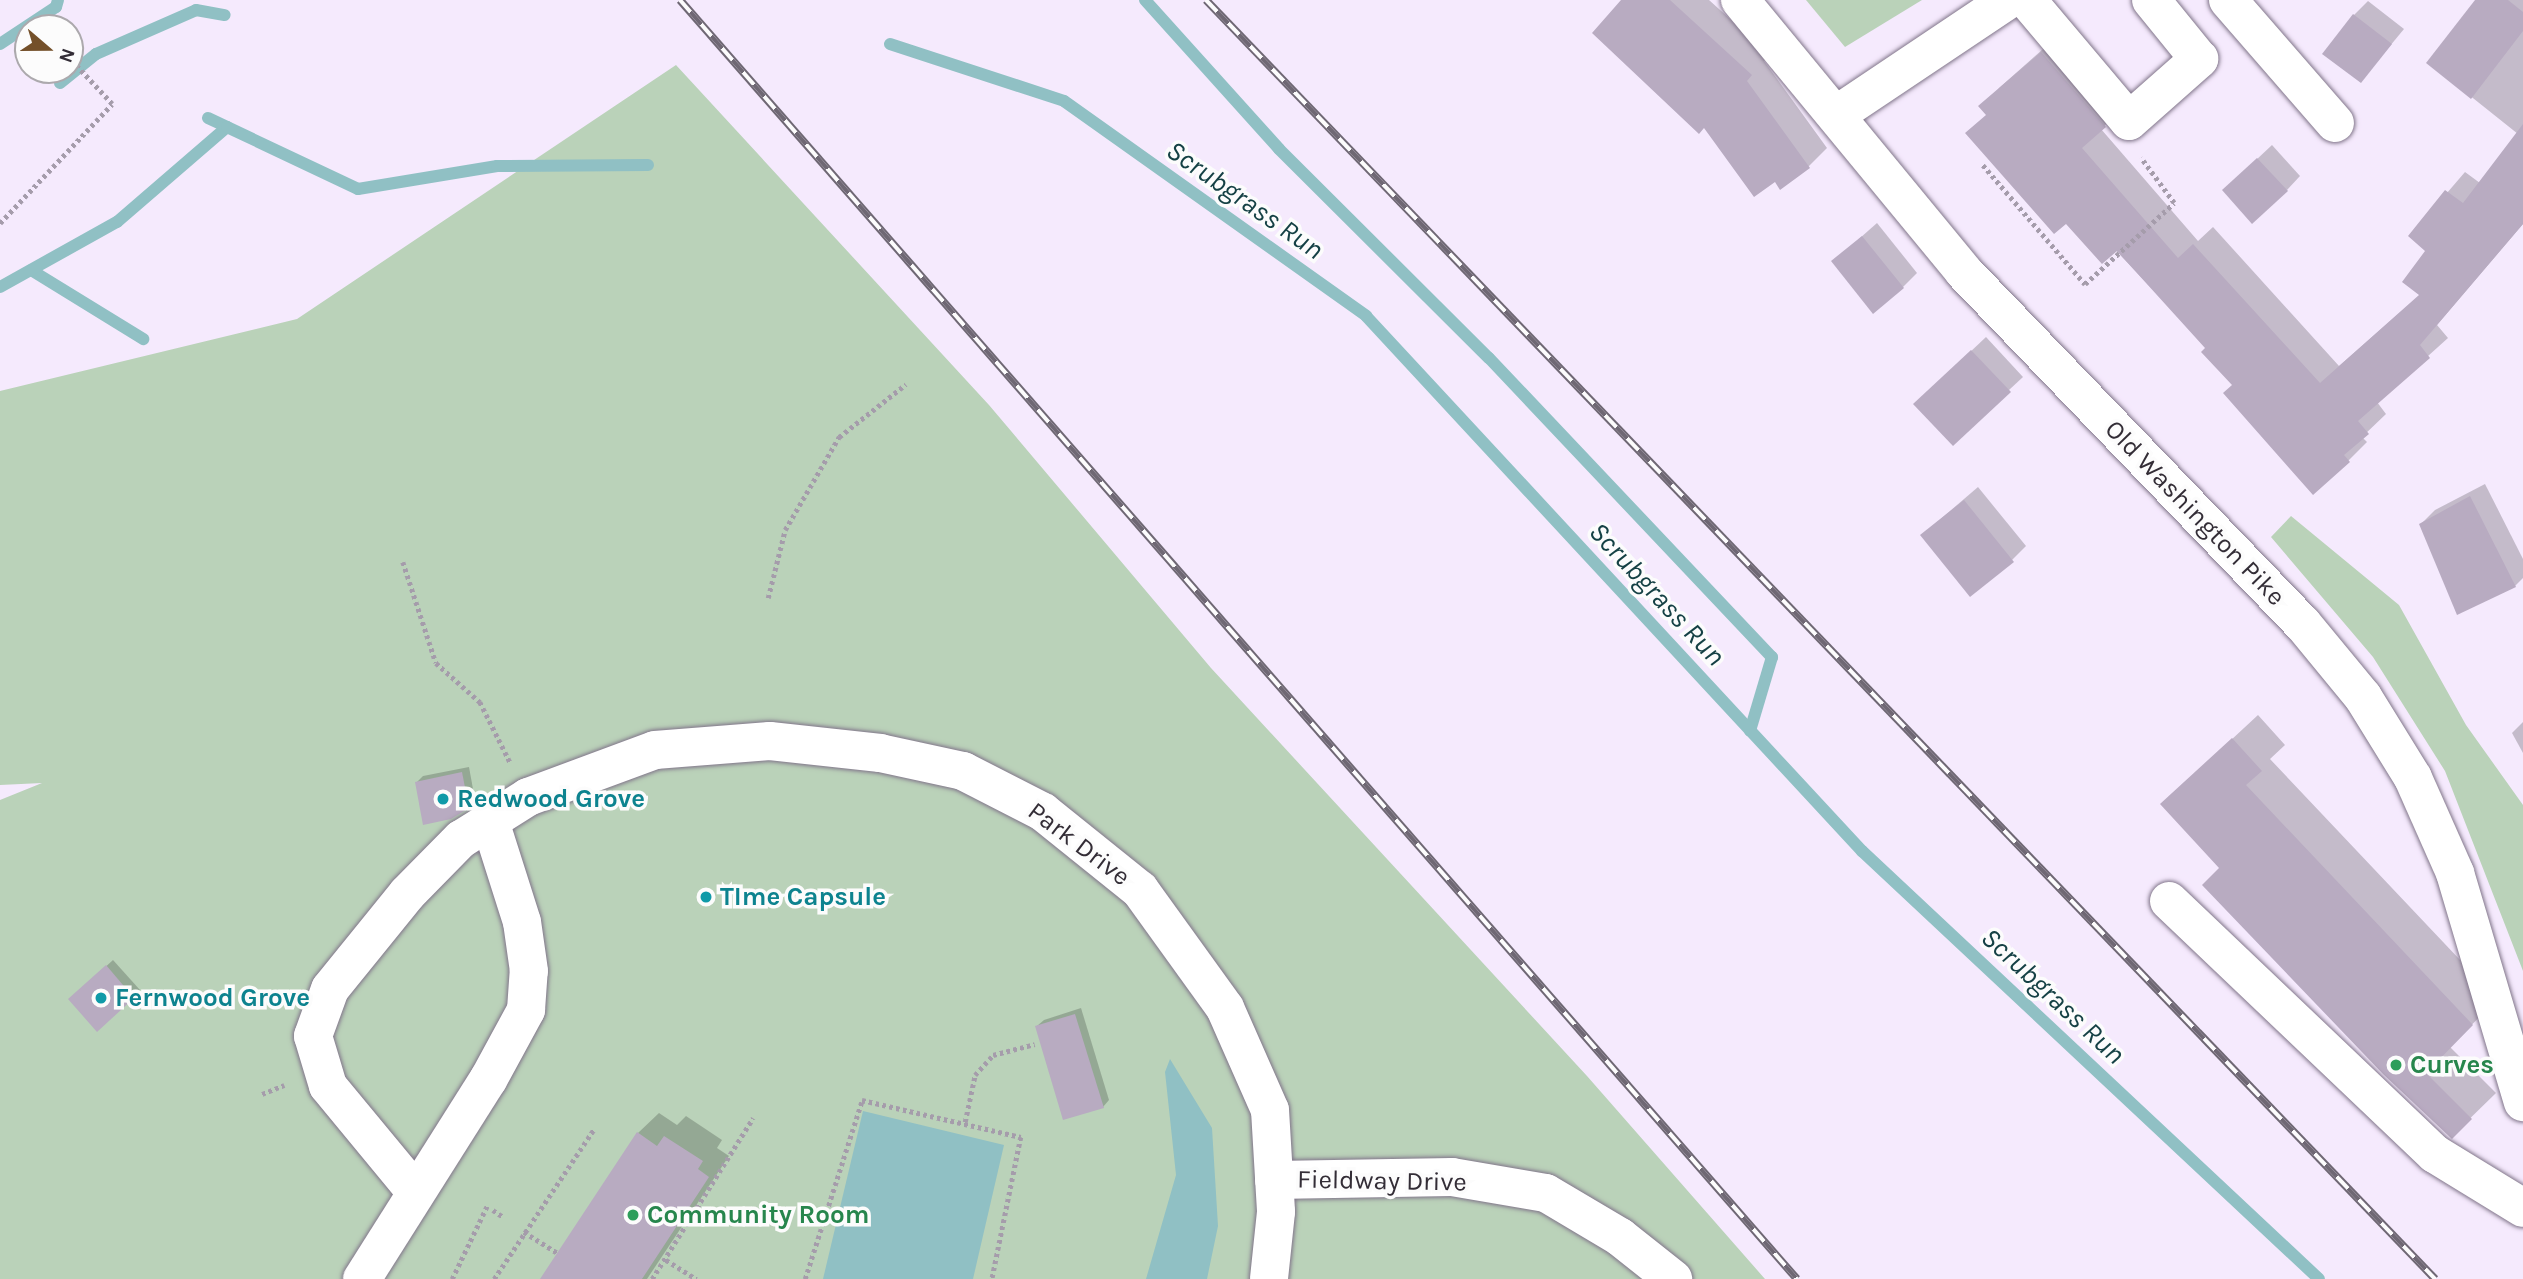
<!DOCTYPE html>
<style>
body{margin:0}
#map{position:relative;width:2523px;height:1279px;overflow:hidden;background:#f5eafd;font-family:Karla,sans-serif}
div>[style]{position:absolute}
.green>*{inset:0;background:#bad2b9}
.water>*{inset:0;background:#90c0c4}
.shadow>*{inset:0;background:#0003}
.stream>*{height:12px;margin:-6px;padding:0 6px;transform-origin:6px;border-radius:6px;background:#90c0c4}
.building>*{inset:0;background:#b8abc1}
.path>*{height:4.5px;margin-top:-2.25px;transform-origin:0;background:repeating-linear-gradient(90deg,#a59cab 0 3.5px,transparent 0 7px)}
.roads{filter:drop-shadow(0 0 2px #81758a) drop-shadow(0 0 2px #81758a)}
.minor>*{height:38px;margin:-19px;padding:0 19px;transform-origin:19px;border-radius:19px;background:#fff}
.rail>*{height:8px;margin-top:-4px;transform-origin:0;background:repeating-linear-gradient(90deg,#fcfcfc 0 16px,#6f6874 0 32px);box-sizing:border-box;border-block:2px solid #6f6874}
.dots>*{width:19px;height:19px;translate:-50% -50%;box-sizing:border-box;border:4px solid #fcfcfc;border-radius:50%}
span{translate:-50% -50%;white-space:nowrap;text-align:center;line-height:1.15;-webkit-text-stroke:7px #fcfcfc;paint-order:stroke}
.street-label{font-size:26px;color:#332d36}
.culture-label{font-size:26px;color:#0d838f;font-weight:700}
.left{translate:0 -50%;text-align:left}
.leisure-label{font-size:26px;color:#27864d;font-weight:700}
.water-label{font-size:28px;color:#154145;font-style:italic}
.north{position:absolute;left:14px;top:14px;width:70px;height:70px;box-sizing:border-box;background:#fcfcfc;border:2px solid #aca9ad;border-radius:50%;rotate:110deg;font-size:19px;font-weight:700;line-height:28px;text-align:center;color:#332d36}
.north::after{content:'';display:block;margin:auto;width:24px;height:32px;background:#74502a;clip-path:polygon(50% 0,100% 100%,50% 72%,0 100%)}
</style>
<div id="map">
<div class="green">
<div style="clip-path:polygon(1806px 0,1922px 0,1845px 47px)"></div>
<div style="clip-path:polygon(676px 65px,989px 405px,1211px 668px,1587px 1076px,1765px 1279px,0 1279px,0 800px,42px 783px,0 785px,0 391px,297px 319px)"></div>
<div style="clip-path:polygon(2291px 516px,2399px 605px,2466px 725px,2523px 805px,2523px 971px,2445px 771px,2373px 657px,2271px 537px)"></div>
</div>
<div class="water">
<div style="clip-path:polygon(1170px 1059px,1212px 1128px,1218px 1226px,1207px 1279px,1146px 1279px,1176px 1175px,1165px 1072px)"></div>
<div style="clip-path:polygon(863px 1111px,1004px 1145px,973px 1279px,823px 1279px)"></div>
</div>
<div class="shadow">
<div style="clip-path:polygon(1624px 0,1709px 0,1770px 55px,1764px 61px,1827px 148px,1808px 167px)"></div>
<div style="clip-path:polygon(2477px 0,2523px 0,2523px 224px,2437px 325px,2448px 338px,2377px 402px,2386px 414px,2362px 437px,2367px 442px,2348px 461px,2234px 385px,2208px 348px,1987px 114px,1999px 88px,2060px 34px,2123px 108px,2101px 129px,2198px 241px,2213px 227px,2339px 366px,2421px 294px,2427px 251px,2410px 236px,2465px 172px,2480px 183px,2518px 134px,2429px 63px)"></div>
<div style="clip-path:polygon(2368px 1px,2404px 29px,2361px 81px,2354px 15px)"></div>
<div style="clip-path:polygon(2272px 145px,2300px 176px,2287px 190px,2238px 177px)"></div>
<div style="clip-path:polygon(1877px 223px,1917px 273px,1903px 287px,1834px 261px)"></div>
<div style="clip-path:polygon(1986px 337px,2023px 377px,2009px 390px,1930px 390px)"></div>
<div style="clip-path:polygon(2485px 484px,2523px 559px,2523px 578px,2515px 586px,2421px 524px,2435px 510px)"></div>
<div style="clip-path:polygon(1978px 487px,2026px 546px,2012px 560px,1922px 535px)"></div>
<div style="clip-path:polygon(2258px 715px,2285px 745px,2270px 759px,2497px 999px,2450px 1047px,2496px 1093px,2452px 1136px,2221px 868px,2188px 780px)"></div>
<div style="clip-path:polygon(2523px 722px,2523px 753px,2512px 733px)"></div>
<div style="clip-path:polygon(469px 767px,475px 800px,468px 807px,417px 782px,423px 776px)"></div>
<div style="clip-path:polygon(113px 960px,140px 990px,97px 1029px,77px 993px)"></div>
<div style="clip-path:polygon(1081px 1008px,1109px 1100px,1103px 1107px,1037px 1026px,1044px 1020px)"></div>
<div style="clip-path:polygon(659px 1113px,677px 1125px,686px 1116px,722px 1140px,717px 1148px,729px 1156px,647px 1279px,542px 1279px,638px 1133px)"></div>
</div>
<div class="stream">
<div style="left:1145px;top:0;width:200px;rotate:48deg"></div>
<div style="left:1279px;top:149px;width:296px;rotate:44.9deg"></div>
<div style="left:1489px;top:358px;width:412px;rotate:46.6deg"></div>
<div style="left:1772px;top:657px;width:77px;rotate:106.6deg"></div>
<div style="left:0;top:44px;width:67px;rotate:-33.5deg"></div>
<div style="left:56px;top:7px;width:7px;rotate:-74deg"></div>
<div style="left:890px;top:44px;width:183px;rotate:18.1deg"></div>
<div style="left:1064px;top:101px;width:371px;rotate:35.4deg"></div>
<div style="left:1366px;top:316px;width:730px;rotate:47.17deg"></div>
<div style="left:1862px;top:851px;width:626px;rotate:43.12deg"></div>
<div style="left:60px;top:83px;width:46px;rotate:-38.9deg"></div>
<div style="left:96px;top:54px;width:109px;rotate:-23.7deg"></div>
<div style="left:196px;top:10px;width:29px;rotate:10deg"></div>
<div style="left:208px;top:118px;width:21px;rotate:25deg"></div>
<div style="left:31px;top:270px;width:132px;rotate:31.6deg"></div>
<div style="left:0;top:287px;width:134px;rotate:-29.1deg"></div>
<div style="left:117px;top:222px;width:145px;rotate:-40.8deg"></div>
<div style="left:227px;top:127px;width:145px;rotate:25.3deg"></div>
<div style="left:358px;top:189px;width:141px;rotate:-9.4deg"></div>
<div style="left:497px;top:166px;width:151px;rotate:-0.4deg"></div>
</div>
<div class="building">
<div style="clip-path:polygon(1621px 0,1670px 0,1752px 75px,1747px 81px,1810px 168px,1780px 190px,1775px 182px,1754px 197px,1704px 128px,1699px 134px,1592px 33px)"></div>
<div style="clip-path:polygon(2475px 0,2508px 0,2523px 12px,2523px 31px,2471px 99px,2426px 63px)"></div>
<div style="clip-path:polygon(2353px 14px,2392px 44px,2361px 83px,2322px 54px)"></div>
<div style="clip-path:polygon(2041px 52px,2106px 127px,2082px 148px,2178px 258px,2193px 244px,2320px 383px,2419px 295px,2402px 282px,2425px 251px,2408px 236px,2445px 190px,2463px 203px,2523px 124px,2523px 224px,2420px 345px,2430px 358px,2358px 421px,2369px 434px,2344px 455px,2350px 462px,2313px 495px,2223px 393px,2232px 385px,2201px 352px,2205px 348px,2117px 251px,2102px 264px,2066px 224px,2054px 234px,1965px 133px,1986px 115px,1978px 106px)"></div>
<div style="clip-path:polygon(2257px 158px,2288px 191px,2252px 224px,2222px 190px)"></div>
<div style="clip-path:polygon(1862px 236px,1904px 288px,1873px 314px,1831px 261px)"></div>
<div style="clip-path:polygon(1971px 350px,2011px 392px,1953px 446px,1913px 404px)"></div>
<div style="clip-path:polygon(2470px 496px,2516px 587px,2457px 615px,2419px 524px)"></div>
<div style="clip-path:polygon(1964px 500px,2014px 562px,1970px 597px,1920px 535px)"></div>
<div style="clip-path:polygon(2232px 738px,2262px 771px,2246px 785px,2473px 1025px,2426px 1073px,2472px 1119px,2452px 1139px,2383px 1074px,2202px 885px,2219px 868px,2160px 804px)"></div>
<div style="clip-path:polygon(462px 772px,469px 808px,451px 819px,423px 825px,415px 782px)"></div>
<div style="clip-path:polygon(106px 965px,134px 998px,97px 1032px,68px 999px)"></div>
<div style="clip-path:polygon(1075px 1014px,1104px 1108px,1063px 1120px,1035px 1026px)"></div>
<div style="clip-path:polygon(637px 1132px,657px 1146px,664px 1136px,703px 1161px,698px 1169px,709px 1177px,642px 1279px,540px 1279px)"></div>
</div>
<div class="path">
<div style="left:1983px;top:165px;width:157px;rotate:49.4deg"></div>
<div style="left:2085px;top:284px;width:120px;rotate:-42.3deg"></div>
<div style="left:2174px;top:203px;width:56px;rotate:-126.3deg"></div>
<div style="left:0;top:223px;width:163px;rotate:-46.7deg"></div>
<div style="left:112px;top:104px;width:62px;rotate:-133deg"></div>
<div style="left:403px;top:562px;width:106px;rotate:71.9deg"></div>
<div style="left:436px;top:663px;width:59px;rotate:41.6deg"></div>
<div style="left:480px;top:702px;width:67px;rotate:63.4deg"></div>
<div style="left:768px;top:598px;width:70px;rotate:-76deg"></div>
<div style="left:785px;top:530px;width:108px;rotate:-59.9deg"></div>
<div style="left:839px;top:437px;width:85px;rotate:-38.3deg"></div>
<div style="left:262px;top:1094px;width:24px;rotate:-22deg"></div>
<div style="left:965px;top:1122px;width:48px;rotate:-78deg"></div>
<div style="left:975px;top:1075px;width:27px;rotate:-48deg"></div>
<div style="left:993px;top:1055px;width:43px;rotate:-14.7deg"></div>
<div style="left:493px;top:1210px;width:11px;rotate:34deg"></div>
<div style="left:524px;top:1232px;width:39px;rotate:32deg"></div>
<div style="left:666px;top:1260px;width:36px;rotate:32deg"></div>
<div style="left:452px;top:1279px;width:81px;rotate:-64.4deg"></div>
<div style="left:494px;top:1279px;width:180px;rotate:-56.3deg"></div>
<div style="left:652px;top:1279px;width:190px;rotate:-57.9deg"></div>
<div style="left:805px;top:1279px;width:188px;rotate:-72.3deg"></div>
<div style="left:862px;top:1100px;width:163px;rotate:13.1deg"></div>
<div style="left:1021px;top:1137px;width:145px;rotate:101.5deg"></div>
</div>
<div class="roads">
<div class="minor">
<div style="left:1740px;top:0;width:351px;rotate:50.5deg"></div>
<div style="left:1963px;top:271px;width:489px;rotate:46.1deg"></div>
<div style="left:2302px;top:623px;width:96px;rotate:50.5deg"></div>
<div style="left:2363px;top:697px;width:95px;rotate:58.3deg"></div>
<div style="left:2413px;top:778px;width:104px;rotate:66.1deg"></div>
<div style="left:2455px;top:873px;width:239px;rotate:73.5deg"></div>
<div style="left:2027px;top:0;width:158px;rotate:49.9deg"></div>
<div style="left:2129px;top:121px;width:94px;rotate:-41.5deg"></div>
<div style="left:2199px;top:59px;width:76px;rotate:-129.1deg"></div>
<div style="left:2228px;top:0;width:163px;rotate:49deg"></div>
<div style="left:1836px;top:115px;width:207px;rotate:-33.8deg"></div>
<div style="left:490px;top:821px;width:45px;rotate:-32.3deg"></div>
<div style="left:528px;top:797px;width:135px;rotate:-20.3deg"></div>
<div style="left:655px;top:750px;width:115px;rotate:-4.5deg"></div>
<div style="left:770px;top:741px;width:111px;rotate:6.2deg"></div>
<div style="left:880px;top:753px;width:85px;rotate:12.2deg"></div>
<div style="left:963px;top:771px;width:90px;rotate:27.1deg"></div>
<div style="left:1043px;top:812px;width:124px;rotate:38.8deg"></div>
<div style="left:1140px;top:890px;width:145px;rotate:54.2deg"></div>
<div style="left:1225px;top:1008px;width:111px;rotate:66.2deg"></div>
<div style="left:1270px;top:1110px;width:102px;rotate:86.6deg"></div>
<div style="left:1276px;top:1212px;width:67px;rotate:96deg"></div>
<div style="left:2169px;top:901px;width:367px;rotate:43.6deg"></div>
<div style="left:2435px;top:1154px;width:103px;rotate:31.5deg"></div>
<div style="left:1274px;top:1180px;width:178px;rotate:-1deg"></div>
<div style="left:1452px;top:1177px;width:95px;rotate:9.7deg"></div>
<div style="left:1546px;top:1193px;width:86px;rotate:30.7deg"></div>
<div style="left:1620px;top:1237px;width:68px;rotate:38.4deg"></div>
<div style="left:362px;top:1279px;width:236px;rotate:-57.7deg"></div>
<div style="left:488px;top:1080px;width:80px;rotate:-61.5deg"></div>
<div style="left:526px;top:1010px;width:39px;rotate:-86deg"></div>
<div style="left:529px;top:971px;width:49px;rotate:-98.1deg"></div>
<div style="left:522px;top:922px;width:106px;rotate:-107.6deg"></div>
<div style="left:490px;top:821px;width:34px;rotate:148deg"></div>
<div style="left:461px;top:839px;width:77px;rotate:134.5deg"></div>
<div style="left:407px;top:894px;width:122px;rotate:129deg"></div>
<div style="left:330px;top:989px;width:50px;rotate:109.9deg"></div>
<div style="left:313px;top:1036px;width:52px;rotate:73.3deg"></div>
<div style="left:328px;top:1086px;width:136px;rotate:50.4deg"></div>
</div>
</div>
<div class="rail">
<div style="left:680px;top:0;width:1698px;rotate:48.87deg"></div>
<div style="left:1206px;top:0;width:1774px;rotate:46.14deg"></div>
</div>
<div class="dots">
<div style="left:443px;top:799px;background:#0f9aa8"></div>
<div style="left:706px;top:897px;background:#0f9aa8"></div>
<div style="left:101px;top:998px;background:#0f9aa8"></div>
<div style="left:2396px;top:1065px;background:#2e9e5b"></div>
<div style="left:633px;top:1215px;background:#2e9e5b"></div>
</div>
<div class="street-label">
<span style="left:2195px;top:513px;rotate:46deg">Old Washington Pike</span>
<span style="left:1079px;top:844px;rotate:37deg">Park Drive</span>
<span style="left:1382px;top:1181px;rotate:1deg">Fieldway Drive</span>
</div>
<div class="culture-label">
<span class="left" style="left:457px;top:799px">Redwood Grove</span>
<span class="left" style="left:720px;top:897px">TIme Capsule</span>
<span class="left" style="left:115px;top:998px">Fernwood Grove</span>
</div>
<div class="leisure-label">
<span class="left" style="left:2410px;top:1065px">Curves</span>
<span class="left" style="left:647px;top:1215px">Community Room</span>
</div>
<div class="water-label">
<span style="left:1245px;top:200px;rotate:35deg">Scrubgrass Run</span>
<span style="left:1657px;top:594px;rotate:47deg">Scrubgrass Run</span>
<span style="left:2053px;top:996px;rotate:43deg">Scrubgrass Run</span>
</div>
<div class="north">N</div>
</div>
